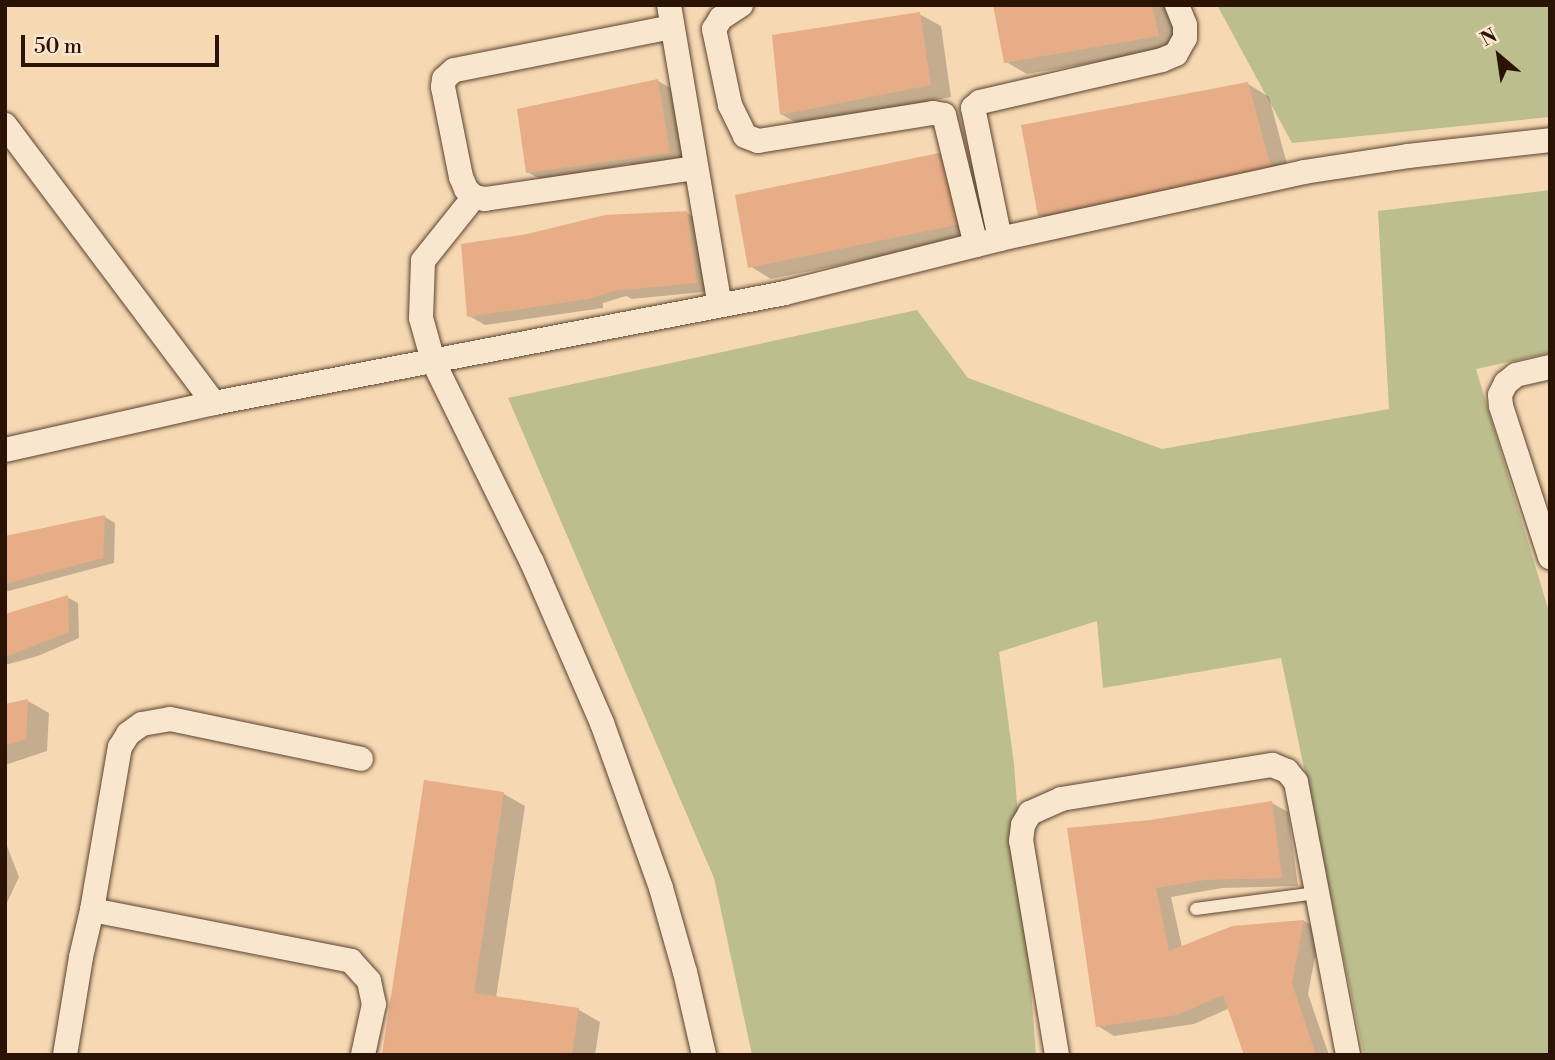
<!DOCTYPE html>
<style>
body{margin:0}
#map{position:relative;width:1555px;height:1060px;overflow:hidden;background:#f6d9b3;font-family:"Libre Bodoni",serif}
div>[style]{position:absolute}
.green>*{inset:0;background:#bcbf8d}
.shadow>*{inset:0;background:#0003}
.building>*{inset:0;background:#e7ad87}
.roads{filter:drop-shadow(0 0 2px #5d442f) drop-shadow(0 0 2px #5d442f)}
.service>*{height:12px;margin:-6px;padding:0 6px;transform-origin:6px;border-radius:6px;background:#f9e6ce}
.minor>*{height:24px;margin:-12px;padding:0 12px;transform-origin:12px;border-radius:12px;background:#f9e6ce}
span{translate:-50% -50%;white-space:nowrap;text-align:center;line-height:1.15;-webkit-text-stroke:5px #f9e6ce;paint-order:stroke}
.frame{position:absolute;inset:0;border:7px solid #2a1303;pointer-events:none}
.north{position:absolute;left:1464px;top:21px;width:70px;height:70px;-webkit-text-stroke:5px #f9e6ce;paint-order:stroke;rotate:331deg;font-size:19px;font-weight:700;line-height:28px;text-align:center;color:#2a1303}
.north::after{content:'';display:block;margin:auto;width:24px;height:32px;background:#2a1303;clip-path:polygon(50% 0,100% 100%,50% 72%,0 100%)}
.scale{position:absolute;left:21px;top:35px;width:198px;height:32px;box-sizing:border-box;border:4px solid #2a1303;border-top:0;padding-left:9px;font-size:21px;line-height:24px;white-space:nowrap;color:#2a1303;-webkit-text-stroke:5px #f9e6ce;paint-order:stroke}
</style>
<div id="map">
<div class="green">
<div style="clip-path:polygon(1217px 5px,1550px 5px,1550px 117px,1292px 143px)"></div>
<div style="clip-path:polygon(1550px 190px,1550px 353px,1476px 369px,1550px 615px,1550px 1055px,1364px 1055px,1281px 658px,1103px 688px,1097px 621px,999px 652px,1014px 764px,1036px 1055px,752px 1055px,714px 878px,508px 398px,917px 310px,968px 378px,1162px 449px,1389px 409px,1378px 211px)"></div>
</div>
<div class="shadow">
<div style="clip-path:polygon(995px 5px,1170px 5px,1179px 48px,1027px 74px,1006px 62px)"></div>
<div style="clip-path:polygon(919px 14px,941px 26px,951px 97px,802px 126px,781px 114px)"></div>
<div style="clip-path:polygon(658px 81px,674px 90px,685px 162px,634px 167px,629px 164px,544px 181px,527px 172px)"></div>
<div style="clip-path:polygon(1248px 84px,1269px 97px,1291px 179px,1061px 227px,1040px 215px)"></div>
<div style="clip-path:polygon(944px 154px,986px 235px,771px 279px,750px 266px)"></div>
<div style="clip-path:polygon(687px 213px,703px 222px,713px 291px,632px 299px,626px 296px,603px 303px,603px 308px,485px 325px,469px 316px)"></div>
<div style="clip-path:polygon(105px 517px,115px 523px,114px 563px,5px 592px,5px 539px)"></div>
<div style="clip-path:polygon(67px 597px,78px 603px,79px 638px,38px 656px,5px 665px,5px 616px)"></div>
<div style="clip-path:polygon(28px 701px,49px 713px,47px 751px,5px 765px,5px 706px)"></div>
<div style="clip-path:polygon(425px 782px,504px 794px,525px 806px,496px 998px,579px 1010px,600px 1022px,595px 1055px,384px 1055px)"></div>
<div style="clip-path:polygon(1272px 803px,1288px 812px,1298px 886px,1222px 888px,1171px 897px,1182px 947px,1304px 921px,1320px 930px,1308px 994px,1329px 1055px,1246px 1055px,1230px 1008px,1194px 1024px,1114px 1036px,1098px 1026px,1150px 822px)"></div>
<div style="clip-path:polygon(5px 841px,19px 877px,5px 907px)"></div>
</div>
<div class="building">
<div style="clip-path:polygon(993px 5px,1152px 5px,1159px 36px,1004px 63px)"></div>
<div style="clip-path:polygon(920px 12px,931px 85px,780px 115px,772px 35px)"></div>
<div style="clip-path:polygon(658px 79px,670px 153px,526px 173px,517px 109px)"></div>
<div style="clip-path:polygon(1248px 82px,1271px 168px,1038px 216px,1021px 125px)"></div>
<div style="clip-path:polygon(944px 152px,966px 223px,748px 268px,735px 195px)"></div>
<div style="clip-path:polygon(687px 211px,697px 283px,614px 291px,588px 299px,467px 317px,461px 244px,527px 234px,605px 215px)"></div>
<div style="clip-path:polygon(105px 515px,103px 558px,5px 584px,5px 536px)"></div>
<div style="clip-path:polygon(68px 595px,69px 632px,5px 657px,5px 614px)"></div>
<div style="clip-path:polygon(28px 699px,26px 739px,5px 746px,5px 704px)"></div>
<div style="clip-path:polygon(424px 780px,504px 792px,474px 993px,579px 1008px,572px 1055px,382px 1055px)"></div>
<div style="clip-path:polygon(1272px 801px,1282px 878px,1205px 880px,1156px 888px,1169px 951px,1232px 926px,1304px 920px,1292px 983px,1316px 1055px,1244px 1055px,1223px 995px,1177px 1015px,1096px 1027px,1067px 828px,1150px 820px)"></div>
</div>
<div class="roads">
<div class="service">
<div style="left:1196px;top:909px;width:121px;rotate:-7.6deg"></div>
</div>
<div class="minor">
<div style="left:669px;top:5px;width:304px;rotate:80.4deg"></div>
<div style="left:741px;top:5px;width:24px;rotate:147deg"></div>
<div style="left:721px;top:18px;width:13px;rotate:122deg"></div>
<div style="left:714px;top:29px;width:78px;rotate:78.1deg"></div>
<div style="left:730px;top:105px;width:34px;rotate:64deg"></div>
<div style="left:745px;top:136px;width:14px;rotate:21deg"></div>
<div style="left:758px;top:141px;width:177px;rotate:-9.1deg"></div>
<div style="left:933px;top:113px;width:11px;rotate:10deg"></div>
<div style="left:944px;top:115px;width:134px;rotate:76.2deg"></div>
<div style="left:672px;top:27px;width:222px;rotate:168.8deg"></div>
<div style="left:454px;top:70px;width:13px;rotate:138deg"></div>
<div style="left:444px;top:79px;width:8px;rotate:97deg"></div>
<div style="left:443px;top:87px;width:92px;rotate:78.7deg"></div>
<div style="left:461px;top:177px;width:13px;rotate:67deg"></div>
<div style="left:466px;top:189px;width:11px;rotate:45deg"></div>
<div style="left:474px;top:197px;width:11px;rotate:10deg"></div>
<div style="left:485px;top:199px;width:213px;rotate:-8.4deg"></div>
<div style="left:5px;top:125px;width:348px;rotate:53.1deg"></div>
<div style="left:474px;top:197px;width:82px;rotate:128.6deg"></div>
<div style="left:423px;top:261px;width:57px;rotate:92deg"></div>
<div style="left:421px;top:318px;width:45px;rotate:74.4deg"></div>
<div style="left:433px;top:361px;width:224px;rotate:63.8deg"></div>
<div style="left:532px;top:562px;width:176px;rotate:66.5deg"></div>
<div style="left:602px;top:723px;width:175px;rotate:70.3deg"></div>
<div style="left:661px;top:888px;width:87px;rotate:74.1deg"></div>
<div style="left:685px;top:972px;width:85px;rotate:77.1deg"></div>
<div style="left:1000px;top:239px;width:134px;rotate:-101.6deg"></div>
<div style="left:973px;top:108px;width:9px;rotate:-41deg"></div>
<div style="left:980px;top:102px;width:187px;rotate:-13deg"></div>
<div style="left:1162px;top:60px;width:15px;rotate:-23deg"></div>
<div style="left:1176px;top:54px;width:18px;rotate:-61deg"></div>
<div style="left:1185px;top:38px;width:13px;rotate:-90deg"></div>
<div style="left:1185px;top:25px;width:22px;rotate:-112deg"></div>
<div style="left:1550px;top:367px;width:35px;rotate:167deg"></div>
<div style="left:1516px;top:375px;width:13px;rotate:141deg"></div>
<div style="left:1506px;top:383px;width:13px;rotate:117deg"></div>
<div style="left:1500px;top:395px;width:11px;rotate:85deg"></div>
<div style="left:1501px;top:406px;width:159px;rotate:72deg"></div>
<div style="left:5px;top:450px;width:214px;rotate:-12.7deg"></div>
<div style="left:214px;top:403px;width:581px;rotate:-10.9deg"></div>
<div style="left:785px;top:293px;width:222px;rotate:-14.1deg"></div>
<div style="left:1000px;top:239px;width:311px;rotate:-12.4deg"></div>
<div style="left:1304px;top:172px;width:105px;rotate:-8.7deg"></div>
<div style="left:1408px;top:156px;width:143px;rotate:-6.4deg"></div>
<div style="left:92px;top:910px;width:165px;rotate:-80.3deg"></div>
<div style="left:120px;top:747px;width:15px;rotate:-58deg"></div>
<div style="left:128px;top:734px;width:17px;rotate:-36deg"></div>
<div style="left:142px;top:724px;width:28px;rotate:-10deg"></div>
<div style="left:170px;top:719px;width:195px;rotate:11.8deg"></div>
<div style="left:65px;top:1055px;width:99px;rotate:-80.7deg"></div>
<div style="left:81px;top:957px;width:48px;rotate:-76.8deg"></div>
<div style="left:92px;top:910px;width:264px;rotate:11.1deg"></div>
<div style="left:351px;top:961px;width:27px;rotate:48deg"></div>
<div style="left:369px;top:981px;width:24px;rotate:78deg"></div>
<div style="left:374px;top:1004px;width:52px;rotate:102.2deg"></div>
<div style="left:1057px;top:1055px;width:217px;rotate:-99.5deg"></div>
<div style="left:1021px;top:841px;width:16px;rotate:-83deg"></div>
<div style="left:1023px;top:825px;width:14px;rotate:-60deg"></div>
<div style="left:1030px;top:813px;width:34px;rotate:-24deg"></div>
<div style="left:1061px;top:799px;width:214px;rotate:-9.2deg"></div>
<div style="left:1272px;top:765px;width:16px;rotate:22deg"></div>
<div style="left:1287px;top:771px;width:14px;rotate:51deg"></div>
<div style="left:1296px;top:782px;width:278px;rotate:79.2deg"></div>
</div>
</div>
<div class="frame"></div>
<div class="north">N</div>
<div class="scale">50 m</div>
</div>
